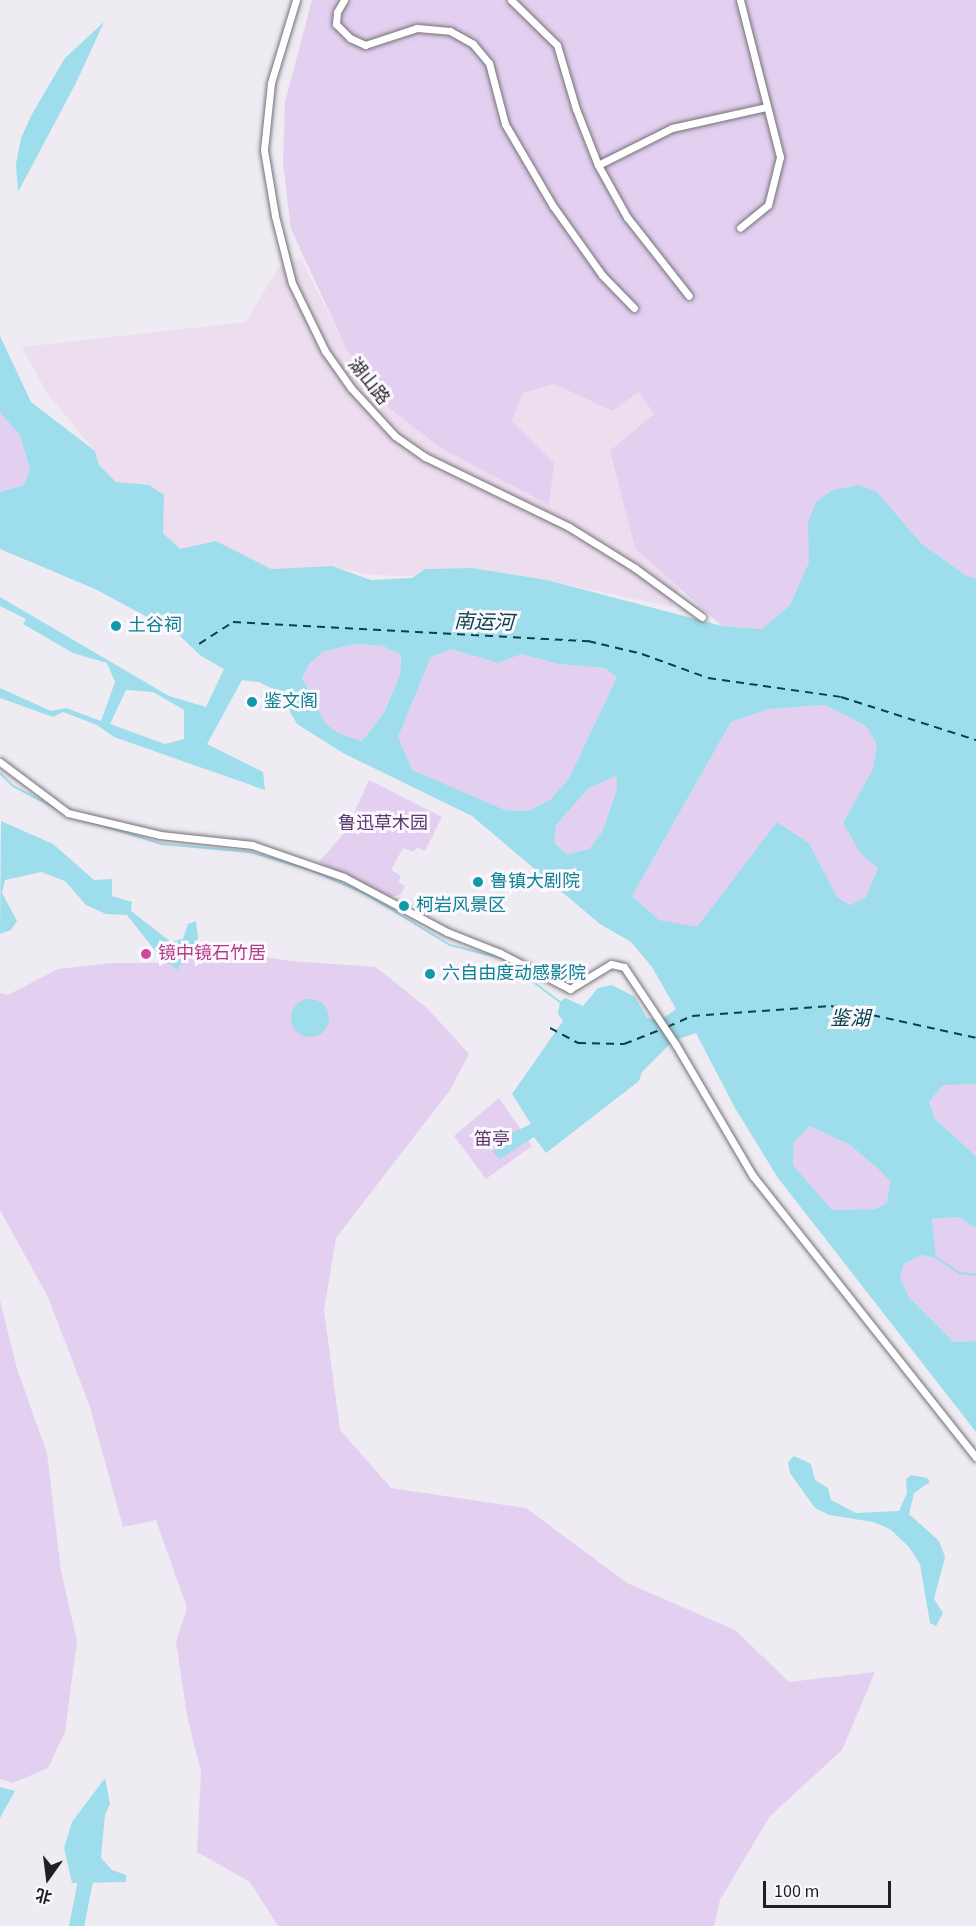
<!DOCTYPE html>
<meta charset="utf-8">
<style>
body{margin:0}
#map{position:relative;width:976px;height:1926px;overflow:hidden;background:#efebf2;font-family:"Source Sans 3","Noto Sans SC",sans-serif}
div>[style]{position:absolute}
.commercial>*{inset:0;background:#ecddef}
.green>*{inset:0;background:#e3cff0}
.water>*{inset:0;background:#9eddeb}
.round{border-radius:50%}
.stream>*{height:2px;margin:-1px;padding:0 1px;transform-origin:1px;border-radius:1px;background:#9eddeb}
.river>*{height:15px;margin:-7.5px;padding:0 7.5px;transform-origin:7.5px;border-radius:7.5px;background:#9eddeb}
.ferry>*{height:1.5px;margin-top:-0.75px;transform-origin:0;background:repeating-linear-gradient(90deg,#07414c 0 8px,transparent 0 14px)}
.roads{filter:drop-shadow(0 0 2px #757177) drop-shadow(0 0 2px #757177)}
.minor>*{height:7px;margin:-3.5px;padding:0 3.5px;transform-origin:3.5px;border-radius:3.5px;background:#fff}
.dots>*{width:16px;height:16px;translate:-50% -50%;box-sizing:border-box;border:3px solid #fcf8ff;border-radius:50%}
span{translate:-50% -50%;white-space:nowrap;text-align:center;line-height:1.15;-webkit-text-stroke:6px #fcf8ff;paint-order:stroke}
.street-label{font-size:18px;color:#201f21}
.culture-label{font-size:18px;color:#0d838f}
.left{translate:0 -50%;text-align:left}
.park-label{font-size:18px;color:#5a386e}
.hotel-label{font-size:18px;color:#b23c85}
.water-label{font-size:20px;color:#07414c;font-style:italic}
.north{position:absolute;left:18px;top:1848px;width:60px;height:60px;-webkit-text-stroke:4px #fcf8ff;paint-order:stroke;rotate:194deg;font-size:16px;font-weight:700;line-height:24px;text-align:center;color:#201f21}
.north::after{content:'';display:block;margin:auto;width:21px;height:27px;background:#201f21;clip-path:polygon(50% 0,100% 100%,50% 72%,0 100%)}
.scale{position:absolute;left:763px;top:1881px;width:128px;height:27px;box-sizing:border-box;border:3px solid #201f21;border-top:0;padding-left:8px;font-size:18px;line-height:21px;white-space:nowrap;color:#201f21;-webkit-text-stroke:4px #fcf8ff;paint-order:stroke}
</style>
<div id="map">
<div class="commercial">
<div style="clip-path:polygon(301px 259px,346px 348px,383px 403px,548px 504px,554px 463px,512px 421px,523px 393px,554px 384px,611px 411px,639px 392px,654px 414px,610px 452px,635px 548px,682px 582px,672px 607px,547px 580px,472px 568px,425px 569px,412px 576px,370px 575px,332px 566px,271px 569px,216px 541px,180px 549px,163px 533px,149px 485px,116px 482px,99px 465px,95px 451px,47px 393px,22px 347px,246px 322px,278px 268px)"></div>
</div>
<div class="green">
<div style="clip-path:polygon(312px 0,976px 0,976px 579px,965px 575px,921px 543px,877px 492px,809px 562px,790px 605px,762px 629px,722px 626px,635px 548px,610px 451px,654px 414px,639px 392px,612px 411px,554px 384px,523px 393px,512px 421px,554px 463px,549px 505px,441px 448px,383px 403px,346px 348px,291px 229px,283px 163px,285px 102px)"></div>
<div style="clip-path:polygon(0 412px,20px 436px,30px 469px,24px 485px,0 492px)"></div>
<div style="clip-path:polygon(356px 644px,383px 646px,401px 655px,400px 675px,384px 713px,362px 741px,340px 734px,326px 724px,302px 678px,310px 663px,324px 651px)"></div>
<div style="clip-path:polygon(451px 649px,498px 663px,522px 654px,558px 664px,604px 668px,617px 677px,569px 778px,551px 799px,528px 811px,505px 810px,411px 770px,398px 737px,431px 657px)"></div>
<div style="clip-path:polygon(825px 705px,866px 726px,877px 745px,873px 770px,843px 823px,861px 853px,878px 868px,866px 897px,850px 905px,837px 897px,809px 843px,777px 822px,697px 928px,659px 920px,632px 896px,731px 722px,768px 709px)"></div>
<div style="clip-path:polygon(616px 776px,617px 789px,602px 832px,589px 849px,567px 854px,555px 842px,556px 825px,589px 788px)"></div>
<div style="clip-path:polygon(369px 780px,442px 817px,425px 851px,417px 847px,414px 852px,403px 848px,391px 870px,401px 876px,398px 882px,405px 886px,400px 895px,391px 897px,319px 862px,346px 831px)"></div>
<div style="clip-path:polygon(224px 950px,290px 961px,376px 967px,427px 1008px,469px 1054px,450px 1090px,336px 1238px,324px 1310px,340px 1430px,391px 1488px,526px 1508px,627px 1583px,735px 1630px,789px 1682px,875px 1672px,842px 1750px,770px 1816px,720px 1900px,714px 1926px,278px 1926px,250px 1882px,197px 1852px,201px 1772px,187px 1716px,176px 1642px,187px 1608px,156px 1520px,123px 1527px,90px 1407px,48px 1297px,0 1210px,0 993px,8px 995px,58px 969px,113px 963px,157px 963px)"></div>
<div style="clip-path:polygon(968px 1081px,976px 1084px,976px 1156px,935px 1119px,929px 1102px,943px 1085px)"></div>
<div style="clip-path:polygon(499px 1098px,532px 1146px,486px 1179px,454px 1136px)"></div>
<div style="clip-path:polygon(810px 1126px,850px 1145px,877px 1168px,890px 1181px,887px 1203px,875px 1209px,832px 1210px,793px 1165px,794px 1142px)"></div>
<div style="clip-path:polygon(958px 1217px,976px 1228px,976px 1341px,954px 1342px,909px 1297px,900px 1278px,904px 1264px,921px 1255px,935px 1258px,932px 1219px)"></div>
<div style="clip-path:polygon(0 1300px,17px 1369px,47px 1453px,61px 1571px,77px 1641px,65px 1732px,48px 1768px,13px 1783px,0 1779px)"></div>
</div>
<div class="water">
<div style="clip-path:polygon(104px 22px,76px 83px,18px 192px,16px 164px,21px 138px,32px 114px,65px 58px)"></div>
<div style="clip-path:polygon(evenodd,0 336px,31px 402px,95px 451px,99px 465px,116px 482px,149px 485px,164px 495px,163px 533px,180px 549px,216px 541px,271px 569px,332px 566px,371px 580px,412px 578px,425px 569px,472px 568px,547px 580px,722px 626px,762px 629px,790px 605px,809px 562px,808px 523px,816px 502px,833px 490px,859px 485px,877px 492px,921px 543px,965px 575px,976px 579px,976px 1084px,943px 1085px,929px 1102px,935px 1119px,976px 1156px,976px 1228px,958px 1217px,932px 1219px,936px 1258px,921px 1255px,904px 1264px,900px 1278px,909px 1297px,954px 1342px,976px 1341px,976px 1432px,778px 1178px,735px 1108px,696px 1033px,673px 1041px,642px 1072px,639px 1081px,546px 1153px,534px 1137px,500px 1159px,493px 1152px,501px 1138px,531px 1124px,512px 1094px,563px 1021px,558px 1014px,560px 1002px,565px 998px,583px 1006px,598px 988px,612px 985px,635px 997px,647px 1018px,661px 1020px,676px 1009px,652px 967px,631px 942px,600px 924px,472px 816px,343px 753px,297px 724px,279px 692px,259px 682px,242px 680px,207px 744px,263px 772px,265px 790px,114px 737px,97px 725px,63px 712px,53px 717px,0 698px,0 688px,51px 711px,66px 708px,101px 721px,115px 682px,107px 663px,73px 653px,23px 624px,26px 619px,0 606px,0 597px,169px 696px,206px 707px,224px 669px,201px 656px,177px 633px,95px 589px,0 549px,0 492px,24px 485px,30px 469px,20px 436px,0 412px,0 336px,356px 644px,383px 646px,401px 655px,400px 675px,384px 713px,362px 741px,340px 734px,326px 724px,302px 678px,310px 663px,324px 651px,356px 644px,0 336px,451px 649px,498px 663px,522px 654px,558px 664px,604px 668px,617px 677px,569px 778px,551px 799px,528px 811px,505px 810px,412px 770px,398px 737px,431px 657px,451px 649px,0 336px,126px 690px,153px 692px,184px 710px,184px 739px,165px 744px,110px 724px,126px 690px,0 336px,825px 705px,866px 726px,877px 745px,873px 769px,843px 823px,861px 854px,878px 868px,866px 897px,850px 905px,837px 897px,809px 843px,777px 822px,697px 927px,659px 920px,632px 896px,731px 722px,768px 709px,825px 705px,0 336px,616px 776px,617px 789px,602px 832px,589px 849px,567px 854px,555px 843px,556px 825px,589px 788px,616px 776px,0 336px,810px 1126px,850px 1145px,877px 1168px,890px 1181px,887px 1203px,875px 1209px,832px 1210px,793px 1165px,794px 1142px,810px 1126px)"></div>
<div style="clip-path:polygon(1px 821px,53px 844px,94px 880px,112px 879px,112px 896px,132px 902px,131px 911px,171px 942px,183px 939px,188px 924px,196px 921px,198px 939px,177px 970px,157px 953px,127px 915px,106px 914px,86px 905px,65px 881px,41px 872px,5px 880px,2px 893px,17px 921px,11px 930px,0 934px)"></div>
<div class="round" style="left:291px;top:999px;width:38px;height:38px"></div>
<div style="clip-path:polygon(794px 1456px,811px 1464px,815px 1480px,828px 1488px,831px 1500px,856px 1513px,899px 1511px,907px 1493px,906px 1479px,911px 1475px,927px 1478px,930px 1482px,914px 1493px,909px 1514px,939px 1541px,945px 1557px,934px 1599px,943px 1613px,936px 1626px,930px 1623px,920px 1564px,909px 1547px,890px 1529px,873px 1522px,829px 1515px,815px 1508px,790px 1473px,788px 1462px)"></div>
<div style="clip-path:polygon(105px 1778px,110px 1804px,105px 1815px,101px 1858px,112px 1870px,126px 1875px,126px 1882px,72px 1883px,64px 1848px,72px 1822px)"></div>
<div style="clip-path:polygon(0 1787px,15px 1791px,0 1818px)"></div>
</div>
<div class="stream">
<div style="left:0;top:773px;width:18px;rotate:45deg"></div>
<div style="left:13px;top:786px;width:54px;rotate:27.5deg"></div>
<div style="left:71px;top:816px;width:95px;rotate:17.1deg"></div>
<div style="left:162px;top:844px;width:88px;rotate:5.2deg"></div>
<div style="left:250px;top:852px;width:64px;rotate:16.4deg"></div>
<div style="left:311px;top:870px;width:60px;rotate:23.6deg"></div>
<div style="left:366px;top:894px;width:98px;rotate:31.3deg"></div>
<div style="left:450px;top:945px;width:53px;rotate:14.3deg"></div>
<div style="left:501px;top:958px;width:74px;rotate:36.7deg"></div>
<div style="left:935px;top:1257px;width:30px;rotate:33deg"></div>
<div style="left:960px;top:1273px;width:16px;rotate:7deg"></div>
</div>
<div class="river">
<div style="left:76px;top:1926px;width:62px;rotate:-78.9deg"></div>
</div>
<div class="ferry">
<div style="left:199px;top:644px;width:40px;rotate:-32.9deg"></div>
<div style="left:233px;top:622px;width:356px;rotate:3.1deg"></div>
<div style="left:588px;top:641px;width:56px;rotate:13.5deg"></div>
<div style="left:642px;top:654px;width:70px;rotate:20deg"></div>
<div style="left:708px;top:678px;width:134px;rotate:8.1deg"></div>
<div style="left:841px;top:697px;width:142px;rotate:17.7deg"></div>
<div style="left:667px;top:1027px;width:27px;rotate:-24deg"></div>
<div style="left:692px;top:1016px;width:139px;rotate:-4.1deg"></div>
<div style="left:831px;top:1006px;width:148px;rotate:12.4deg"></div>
<div style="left:550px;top:1028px;width:32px;rotate:28deg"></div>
<div style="left:578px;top:1043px;width:46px;rotate:1.2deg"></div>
<div style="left:624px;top:1044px;width:41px;rotate:-21.5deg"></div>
</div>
<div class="roads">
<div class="minor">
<div style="left:296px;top:0;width:87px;rotate:106.8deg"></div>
<div style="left:271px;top:83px;width:67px;rotate:96deg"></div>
<div style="left:264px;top:150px;width:67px;rotate:80.5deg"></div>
<div style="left:275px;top:216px;width:69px;rotate:75.8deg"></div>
<div style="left:292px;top:283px;width:76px;rotate:64.1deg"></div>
<div style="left:325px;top:351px;width:45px;rotate:54.9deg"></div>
<div style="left:351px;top:388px;width:65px;rotate:47.5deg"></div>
<div style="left:395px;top:436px;width:37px;rotate:35deg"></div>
<div style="left:425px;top:457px;width:160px;rotate:25.9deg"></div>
<div style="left:569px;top:527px;width:78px;rotate:31.8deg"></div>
<div style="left:635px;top:568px;width:83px;rotate:36.2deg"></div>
<div style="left:344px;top:0;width:14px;rotate:120deg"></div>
<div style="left:337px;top:12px;width:12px;rotate:95deg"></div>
<div style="left:336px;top:24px;width:20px;rotate:45deg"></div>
<div style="left:350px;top:38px;width:17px;rotate:25deg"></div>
<div style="left:365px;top:45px;width:55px;rotate:-18.1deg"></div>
<div style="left:417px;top:28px;width:33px;rotate:5deg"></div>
<div style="left:450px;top:31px;width:26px;rotate:29deg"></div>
<div style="left:473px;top:44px;width:25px;rotate:50deg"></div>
<div style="left:489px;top:63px;width:63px;rotate:75.3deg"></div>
<div style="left:505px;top:124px;width:95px;rotate:59.7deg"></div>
<div style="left:553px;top:206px;width:85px;rotate:54.6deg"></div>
<div style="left:602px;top:275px;width:46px;rotate:45.9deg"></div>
<div style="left:511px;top:0;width:64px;rotate:44.4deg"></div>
<div style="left:557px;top:45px;width:67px;rotate:73.5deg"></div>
<div style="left:576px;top:109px;width:60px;rotate:68.6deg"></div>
<div style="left:598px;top:165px;width:60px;rotate:60.9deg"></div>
<div style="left:627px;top:217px;width:100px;rotate:51.9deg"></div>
<div style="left:740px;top:0;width:162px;rotate:75.7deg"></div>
<div style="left:780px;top:157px;width:49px;rotate:104deg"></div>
<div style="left:768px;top:205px;width:36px;rotate:141deg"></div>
<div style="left:598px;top:165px;width:83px;rotate:-26.6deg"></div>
<div style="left:672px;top:128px;width:96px;rotate:-12.6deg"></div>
<div style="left:0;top:762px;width:85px;rotate:36.9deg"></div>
<div style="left:68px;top:813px;width:95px;rotate:13.4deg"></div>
<div style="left:160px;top:835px;width:93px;rotate:6.2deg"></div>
<div style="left:252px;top:845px;width:97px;rotate:19.2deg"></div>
<div style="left:344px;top:877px;width:117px;rotate:28.1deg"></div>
<div style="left:447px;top:932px;width:57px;rotate:21.6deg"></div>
<div style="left:500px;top:953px;width:79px;rotate:27.2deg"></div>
<div style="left:570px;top:989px;width:48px;rotate:-31.4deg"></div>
<div style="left:611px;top:964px;width:13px;rotate:13deg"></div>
<div style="left:624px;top:967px;width:94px;rotate:56.3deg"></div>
<div style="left:676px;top:1045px;width:152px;rotate:59.6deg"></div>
<div style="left:753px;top:1176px;width:359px;rotate:51.6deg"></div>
</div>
</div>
<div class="dots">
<div style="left:116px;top:626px;background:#0f9aa8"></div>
<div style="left:252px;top:702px;background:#0f9aa8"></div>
<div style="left:478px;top:882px;background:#0f9aa8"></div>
<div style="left:404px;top:906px;background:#0f9aa8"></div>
<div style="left:146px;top:954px;background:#d1479c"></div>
<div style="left:430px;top:974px;background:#0f9aa8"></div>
</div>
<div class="street-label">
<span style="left:368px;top:382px;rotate:51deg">湖山路</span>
</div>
<div class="culture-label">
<span class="left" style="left:128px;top:626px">土谷祠</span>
<span class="left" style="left:264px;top:702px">鉴文阁</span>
<span class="left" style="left:490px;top:882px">鲁镇大剧院</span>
<span class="left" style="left:416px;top:906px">柯岩风景区</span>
<span class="left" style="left:442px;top:974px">六自由度动感影院</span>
</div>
<div class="park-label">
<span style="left:383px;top:824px">鲁迅草木园</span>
<span style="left:492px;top:1140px">笛亭</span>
</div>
<div class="hotel-label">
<span class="left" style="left:158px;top:954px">镜中镜石竹居</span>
</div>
<div class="water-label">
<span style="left:484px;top:623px;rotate:2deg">南运河</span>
<span style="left:850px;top:1019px">鉴湖</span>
</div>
<div class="north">北</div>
<div class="scale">100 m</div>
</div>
